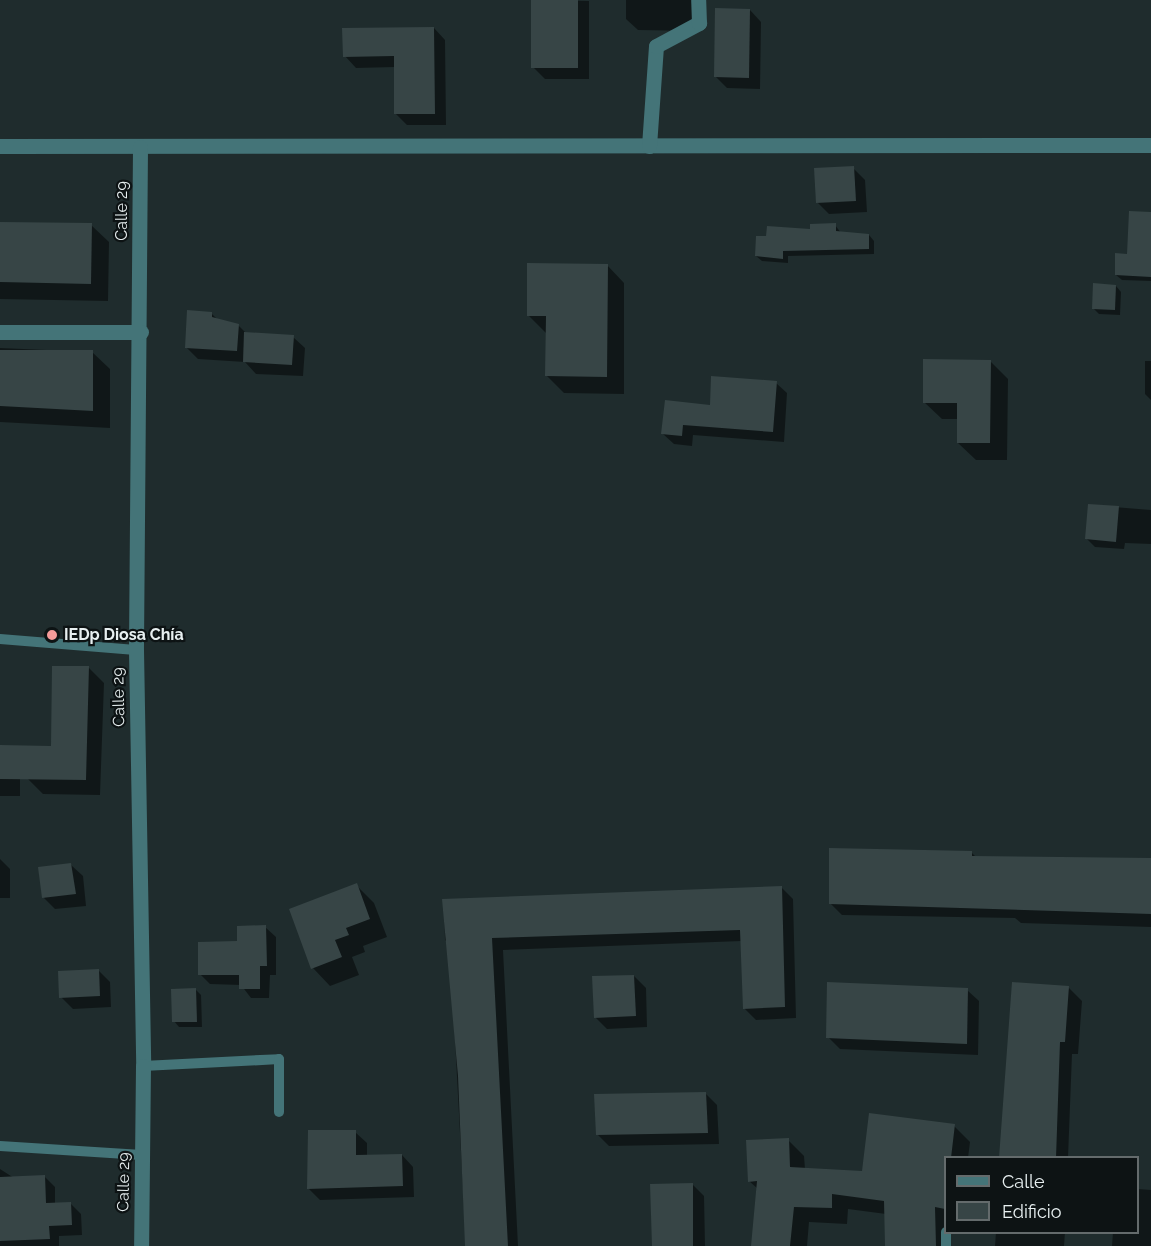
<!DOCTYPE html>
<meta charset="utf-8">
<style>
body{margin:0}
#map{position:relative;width:1151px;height:1246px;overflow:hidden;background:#1f2c2d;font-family:Raleway,sans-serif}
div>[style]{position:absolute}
.shadow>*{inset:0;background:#0007}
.building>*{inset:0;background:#374546}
.lane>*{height:10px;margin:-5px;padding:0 5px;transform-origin:5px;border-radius:5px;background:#447478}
.street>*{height:15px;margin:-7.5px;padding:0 7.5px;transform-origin:7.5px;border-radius:7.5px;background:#447478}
.dots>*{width:16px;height:16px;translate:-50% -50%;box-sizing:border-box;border:3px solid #0d1314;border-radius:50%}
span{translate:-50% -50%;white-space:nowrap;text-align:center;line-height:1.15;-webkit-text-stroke:4.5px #0d1314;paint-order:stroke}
.street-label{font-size:16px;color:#e7eff0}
.poi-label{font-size:16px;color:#e7eff0;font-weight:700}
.left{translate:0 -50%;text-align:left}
.legend{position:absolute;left:944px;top:1156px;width:195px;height:78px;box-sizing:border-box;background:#0d1314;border:2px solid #646b6c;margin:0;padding:8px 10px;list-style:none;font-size:18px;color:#e7eff0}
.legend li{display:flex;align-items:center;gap:12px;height:30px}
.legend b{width:30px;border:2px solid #646b6c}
</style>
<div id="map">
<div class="shadow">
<div style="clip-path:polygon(533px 0,589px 1px,589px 79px,545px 79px,533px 67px)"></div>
<div style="clip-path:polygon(626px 0,696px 0,696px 31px,638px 30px,626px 19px)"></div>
<div style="clip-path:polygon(750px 10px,761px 22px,760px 89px,727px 88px,715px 76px)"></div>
<div style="clip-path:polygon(434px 28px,445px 40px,446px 125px,407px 125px,395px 113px,395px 67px,356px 68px,345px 56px)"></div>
<div style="clip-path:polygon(853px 168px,865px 180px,867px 212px,829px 214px,817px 202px)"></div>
<div style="clip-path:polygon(1151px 213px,1151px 281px,1122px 280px,1116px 275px)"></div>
<div style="clip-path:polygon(0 223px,91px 225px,109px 242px,108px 301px,0 299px)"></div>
<div style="clip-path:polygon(835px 225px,841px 233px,869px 235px,874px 241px,874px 254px,788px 256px,788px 263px,762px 261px,756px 256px)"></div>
<div style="clip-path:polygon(607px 265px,624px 283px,624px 394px,564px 393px,547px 376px,546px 333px,528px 315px)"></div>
<div style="clip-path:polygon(1116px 286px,1121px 292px,1120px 315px,1099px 314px,1093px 308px)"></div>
<div style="clip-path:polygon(211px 313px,218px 320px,238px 325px,247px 334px,293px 337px,305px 348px,303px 376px,256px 374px,245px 362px,198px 359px,186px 347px)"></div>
<div style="clip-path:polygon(0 348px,92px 352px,110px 369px,110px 428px,0 422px)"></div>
<div style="clip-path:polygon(990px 361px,1008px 379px,1007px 460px,976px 460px,958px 443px,958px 419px,942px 419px,924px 402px)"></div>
<div style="clip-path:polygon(1145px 361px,1151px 361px,1151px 400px,1145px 394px)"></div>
<div style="clip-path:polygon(776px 383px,787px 393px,784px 442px,693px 435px,692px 446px,674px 444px,663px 434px,711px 406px)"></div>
<div style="clip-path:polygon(1089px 505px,1151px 510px,1151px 544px,1125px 543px,1124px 549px,1095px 547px,1087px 539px)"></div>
<div style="clip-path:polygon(89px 668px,104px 683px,100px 795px,43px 794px,28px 779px,53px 747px)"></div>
<div style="clip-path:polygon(0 748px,20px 768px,20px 796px,0 796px)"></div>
<div style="clip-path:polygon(971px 852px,977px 858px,1151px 862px,1151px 927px,1021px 923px,1015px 918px,842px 915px,830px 903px)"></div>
<div style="clip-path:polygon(0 859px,10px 869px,10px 898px,0 898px)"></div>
<div style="clip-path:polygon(71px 865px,83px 876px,86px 906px,55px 909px,44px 898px)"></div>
<div style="clip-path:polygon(356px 885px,374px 903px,387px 937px,363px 946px,365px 952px,352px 957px,359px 975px,330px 986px,313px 968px)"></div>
<div style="clip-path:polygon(782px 888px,793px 899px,796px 1018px,756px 1020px,744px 1008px,742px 941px,503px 950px,518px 1246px,466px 1246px,450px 945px,445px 940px,444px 900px)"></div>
<div style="clip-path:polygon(265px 927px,276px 937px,276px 975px,270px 975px,269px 998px,251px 998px,241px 985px,210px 984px,200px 974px)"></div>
<div style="clip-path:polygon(98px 970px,110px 982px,111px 1007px,73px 1009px,61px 997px)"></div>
<div style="clip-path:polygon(634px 976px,646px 988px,647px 1027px,607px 1029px,595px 1017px)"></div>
<div style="clip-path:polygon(1069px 988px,1082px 1001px,1078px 1054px,1072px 1054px,1068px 1158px,1001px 1158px)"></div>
<div style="clip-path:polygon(196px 990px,201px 995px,202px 1027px,179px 1027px,174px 1021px)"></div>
<div style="clip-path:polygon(967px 990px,979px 1001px,978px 1055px,840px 1049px,828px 1037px)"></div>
<div style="clip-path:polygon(705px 1093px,717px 1105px,719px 1144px,609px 1146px,598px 1135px)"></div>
<div style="clip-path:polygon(954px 1126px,970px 1142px,968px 1158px,946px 1158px,946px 1232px,951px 1246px,886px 1246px,886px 1214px,848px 1209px,847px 1224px,809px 1222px,807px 1246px,752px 1246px,758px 1189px,749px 1181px,788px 1140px,804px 1156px,805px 1169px,863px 1172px)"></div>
<div style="clip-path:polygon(355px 1132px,367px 1143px,367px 1156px,402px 1155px,413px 1167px,414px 1197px,320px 1200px,308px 1188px)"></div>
<div style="clip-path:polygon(0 1169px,14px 1178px,44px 1176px,55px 1187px,55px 1204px,71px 1204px,81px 1214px,82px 1235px,59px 1236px,59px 1246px,0 1246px)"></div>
<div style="clip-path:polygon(692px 1184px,704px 1196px,705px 1246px,652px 1246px)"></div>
<div style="clip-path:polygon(1138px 1189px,1151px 1190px,1151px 1246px,1112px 1246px,1113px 1232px,1138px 1232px)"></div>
<div style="clip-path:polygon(996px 1232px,1065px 1232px,1064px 1246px,995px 1246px)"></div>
</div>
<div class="building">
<div style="clip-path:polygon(531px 0,578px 0,578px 68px,531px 68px)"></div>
<div style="clip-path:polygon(715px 8px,750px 9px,749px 78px,714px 77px)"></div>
<div style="clip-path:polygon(434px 27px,435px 114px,394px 114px,394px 56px,343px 57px,342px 28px)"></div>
<div style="clip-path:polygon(854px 166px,856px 201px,816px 203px,814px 168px)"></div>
<div style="clip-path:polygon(1129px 211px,1151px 212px,1151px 277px,1115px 275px,1115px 253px,1127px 254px)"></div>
<div style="clip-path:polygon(0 222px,92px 223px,91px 284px,0 282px)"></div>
<div style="clip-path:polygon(836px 223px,836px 231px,869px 234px,869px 249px,783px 251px,783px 259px,755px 256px,756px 236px,766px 236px,767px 226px,810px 229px,810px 224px)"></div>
<div style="clip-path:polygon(527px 263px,608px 264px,607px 377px,545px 376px,546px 316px,527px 316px)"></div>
<div style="clip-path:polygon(1093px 283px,1116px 285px,1115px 310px,1092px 309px)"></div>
<div style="clip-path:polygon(187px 310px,212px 312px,212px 317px,239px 324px,237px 351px,185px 348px)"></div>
<div style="clip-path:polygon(244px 332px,294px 335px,292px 365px,243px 362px)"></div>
<div style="clip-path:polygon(0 350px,93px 350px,93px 411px,0 406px)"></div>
<div style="clip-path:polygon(923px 359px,991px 360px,990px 443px,957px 443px,957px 403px,923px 403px)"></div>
<div style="clip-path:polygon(711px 376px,777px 381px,773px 432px,683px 425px,682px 436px,661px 434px,665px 400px,710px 405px)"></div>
<div style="clip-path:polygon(1088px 504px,1119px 506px,1116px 542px,1085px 539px)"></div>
<div style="clip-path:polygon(52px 666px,89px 666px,86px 780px,0 779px,0 745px,51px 746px)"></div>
<div style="clip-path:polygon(829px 848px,972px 851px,972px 856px,1151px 858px,1151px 914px,829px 904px)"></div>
<div style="clip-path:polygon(71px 863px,76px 894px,42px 898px,38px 867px)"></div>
<div style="clip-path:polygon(357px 883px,370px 919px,346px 928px,349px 935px,335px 940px,342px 957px,311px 969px,289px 909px)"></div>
<div style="clip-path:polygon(782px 886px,785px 1007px,743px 1009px,740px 930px,492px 938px,508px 1246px,465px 1246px,458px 1076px,442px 899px)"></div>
<div style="clip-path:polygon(266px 925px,267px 966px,260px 966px,260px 989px,239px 989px,239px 975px,198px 975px,198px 942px,237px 941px,237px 926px)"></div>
<div style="clip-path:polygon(99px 969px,100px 996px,59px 998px,58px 971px)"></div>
<div style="clip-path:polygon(634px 975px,636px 1016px,594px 1018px,592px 976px)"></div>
<div style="clip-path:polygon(827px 982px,968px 988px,967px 1044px,826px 1038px)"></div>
<div style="clip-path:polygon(1012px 982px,1069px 986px,1065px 1042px,1060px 1042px,1056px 1158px,999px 1158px)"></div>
<div style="clip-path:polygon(196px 988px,197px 1022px,172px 1022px,171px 989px)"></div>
<div style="clip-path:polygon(706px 1092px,708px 1133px,596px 1135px,594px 1094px)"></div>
<div style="clip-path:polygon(869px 1113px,955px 1124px,951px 1158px,945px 1158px,945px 1209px,935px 1207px,936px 1246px,885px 1246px,884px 1201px,832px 1194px,832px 1208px,794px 1207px,790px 1246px,751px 1246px,757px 1181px,748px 1182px,746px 1140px,789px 1138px,790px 1167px,862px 1171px)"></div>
<div style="clip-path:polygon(308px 1130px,356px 1130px,356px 1155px,402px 1154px,403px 1186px,307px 1189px)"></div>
<div style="clip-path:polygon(45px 1175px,46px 1203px,71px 1202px,72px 1225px,49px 1226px,50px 1239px,0 1241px,0 1177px)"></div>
<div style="clip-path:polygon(693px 1183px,693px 1246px,652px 1246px,650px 1184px)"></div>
</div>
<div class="lane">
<div style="left:0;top:639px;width:136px;rotate:4.6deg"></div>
<div style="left:143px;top:1066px;width:136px;rotate:-2.9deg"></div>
<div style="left:279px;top:1059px;width:53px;rotate:90deg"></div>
<div style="left:0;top:1146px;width:142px;rotate:3.6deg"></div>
<div style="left:946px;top:1246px;width:14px;rotate:-90deg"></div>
</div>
<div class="street">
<div style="left:0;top:146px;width:1151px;rotate:-0.05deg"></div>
<div style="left:649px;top:146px;width:100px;rotate:-86deg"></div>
<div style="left:656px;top:46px;width:49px;rotate:-28.1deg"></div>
<div style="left:699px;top:23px;width:23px;rotate:-92deg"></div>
<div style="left:140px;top:147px;width:503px;rotate:90.46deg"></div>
<div style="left:136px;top:650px;width:416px;rotate:89deg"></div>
<div style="left:143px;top:1066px;width:180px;rotate:90.6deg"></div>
<div style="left:0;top:332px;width:141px"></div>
</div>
<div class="dots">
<div style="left:52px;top:635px;background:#f59b9a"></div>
</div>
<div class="street-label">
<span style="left:122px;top:211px;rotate:-90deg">Calle 29</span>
<span style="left:119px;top:697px;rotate:-91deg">Calle 29</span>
<span style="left:124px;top:1182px;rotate:-89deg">Calle 29</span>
</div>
<div class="poi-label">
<span class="left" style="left:64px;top:635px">IEDp Diosa Chía</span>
</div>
<ul class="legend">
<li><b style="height:8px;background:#447478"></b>Calle</li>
<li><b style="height:16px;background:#374546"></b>Edificio</li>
</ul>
</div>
